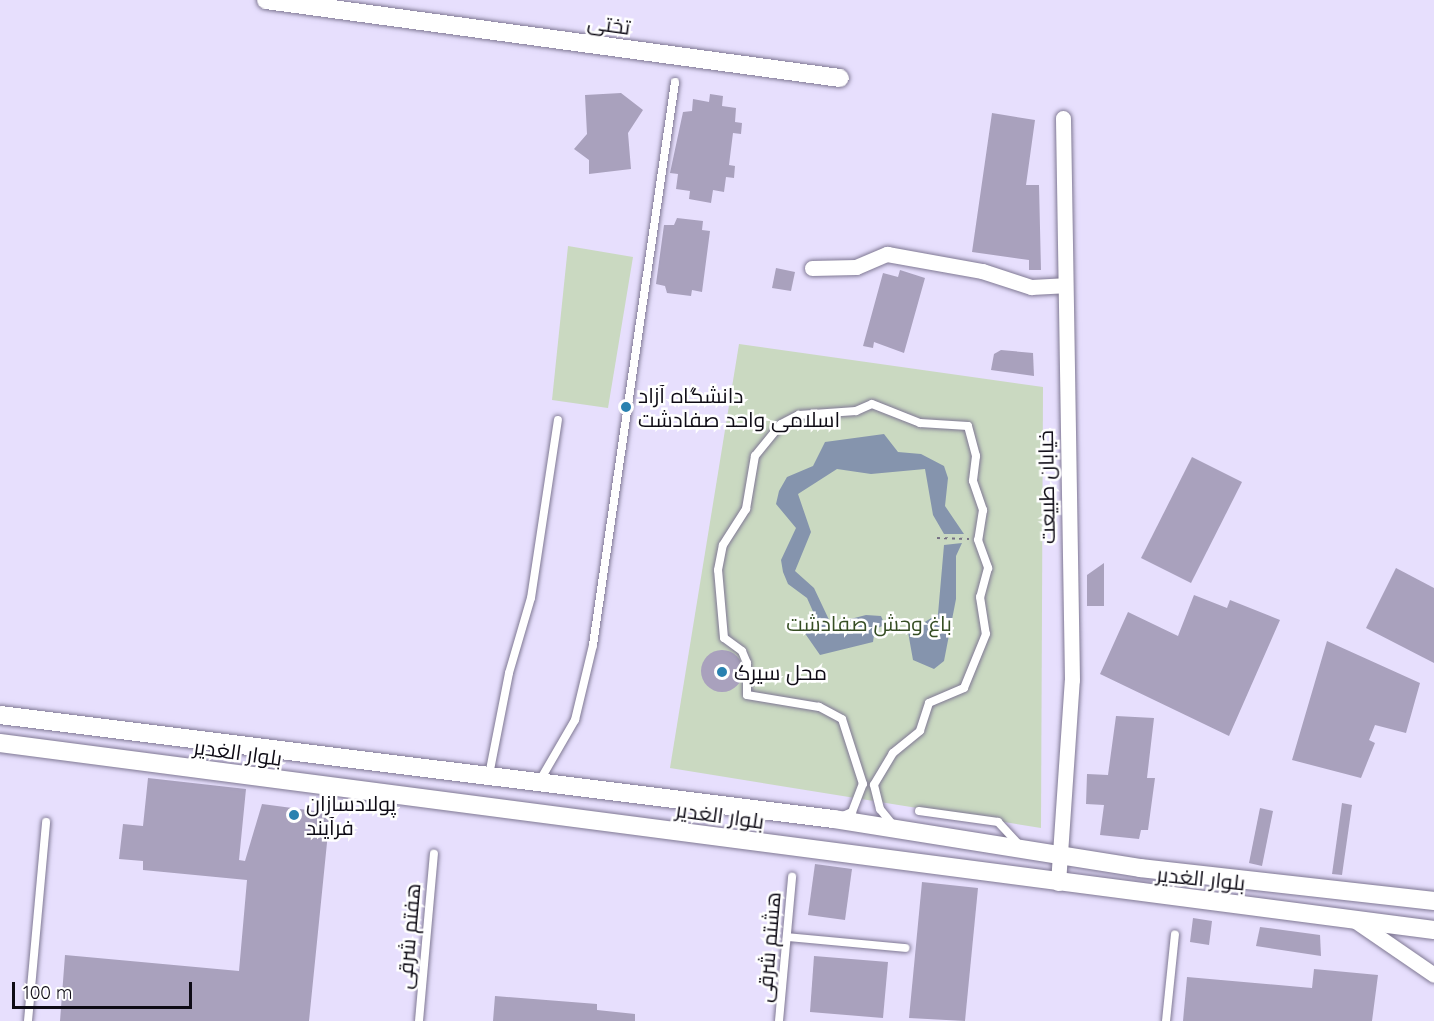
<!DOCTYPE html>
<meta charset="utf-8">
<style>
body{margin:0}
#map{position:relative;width:1434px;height:1021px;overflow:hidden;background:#e7dffd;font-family:Quicksand,Cairo,sans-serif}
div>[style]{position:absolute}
.green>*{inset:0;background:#cad9c1}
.water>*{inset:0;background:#8594ad}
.building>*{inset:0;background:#a9a1bd}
.round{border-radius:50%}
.path>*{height:2px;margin-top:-1px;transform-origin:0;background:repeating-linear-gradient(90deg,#767084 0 3px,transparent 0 7.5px)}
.roads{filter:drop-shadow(0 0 2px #7f7893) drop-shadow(0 0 2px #7f7893)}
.service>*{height:8px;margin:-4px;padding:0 4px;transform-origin:4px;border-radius:4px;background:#fff}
.minor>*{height:15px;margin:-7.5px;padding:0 7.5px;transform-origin:7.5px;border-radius:7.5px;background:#fff}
.tertiary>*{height:18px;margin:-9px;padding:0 9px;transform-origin:9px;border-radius:9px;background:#fff}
.dots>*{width:16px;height:16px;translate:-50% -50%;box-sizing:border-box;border:3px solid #fff;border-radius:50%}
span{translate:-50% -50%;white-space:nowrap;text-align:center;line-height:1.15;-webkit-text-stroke:5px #fff;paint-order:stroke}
.street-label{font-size:21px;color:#0e0b15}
.poi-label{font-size:21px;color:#0e0b15}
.left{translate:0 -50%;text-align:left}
.park-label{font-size:21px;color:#364e24}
.scale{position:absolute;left:12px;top:982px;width:180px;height:27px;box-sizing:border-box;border:3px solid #0e0b15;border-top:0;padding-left:8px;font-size:18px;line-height:21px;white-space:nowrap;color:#0e0b15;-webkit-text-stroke:4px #fff;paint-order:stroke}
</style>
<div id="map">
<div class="green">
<div style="clip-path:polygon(568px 246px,633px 257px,608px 408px,552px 400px)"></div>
<div style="clip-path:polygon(739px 344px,1043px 387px,1041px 828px,670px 768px)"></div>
</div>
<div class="water">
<div style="clip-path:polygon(884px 434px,898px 452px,921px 454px,944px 466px,948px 478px,945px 506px,964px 534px,944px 534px,933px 515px,925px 469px,871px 474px,837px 469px,798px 494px,811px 532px,795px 571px,814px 588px,831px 624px,866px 615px,881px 616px,885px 625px,875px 629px,873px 642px,820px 655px,804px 632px,815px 616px,807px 598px,788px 584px,783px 572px,781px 560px,796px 528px,776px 504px,779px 491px,787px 477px,813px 466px,825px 442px)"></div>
<div style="clip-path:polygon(962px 543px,956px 556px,956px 599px,944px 661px,934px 669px,913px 660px,908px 632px,938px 614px,944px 545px)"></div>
</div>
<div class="building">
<div style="clip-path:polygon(621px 93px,643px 110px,628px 133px,631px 169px,589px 174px,589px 160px,574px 149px,587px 134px,585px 95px)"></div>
<div style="clip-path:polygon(710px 94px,723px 96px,722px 106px,736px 108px,735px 122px,742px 123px,741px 134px,733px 133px,729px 165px,735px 166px,734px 178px,726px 177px,724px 192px,713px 190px,711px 203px,689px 199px,690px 191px,676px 189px,678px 174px,670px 173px,683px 112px,692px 111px,693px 99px,709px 102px)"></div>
<div style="clip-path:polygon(992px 113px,1035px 120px,1026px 185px,1039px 185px,1041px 270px,1029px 270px,1029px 260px,972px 252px)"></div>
<div style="clip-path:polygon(677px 218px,703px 221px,702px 230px,710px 231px,702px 292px,692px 290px,691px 296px,667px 293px,665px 286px,656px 284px,664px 225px,674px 225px)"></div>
<div style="clip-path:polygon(776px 268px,795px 272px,791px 291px,772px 288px)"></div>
<div style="clip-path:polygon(900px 270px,925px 278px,904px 353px,874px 342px,873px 348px,863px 346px,883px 273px,898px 277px)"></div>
<div style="clip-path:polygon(1001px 350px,1033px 353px,1034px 376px,991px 370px,994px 354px)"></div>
<div style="clip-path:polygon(1192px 457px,1242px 482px,1191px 583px,1141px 558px)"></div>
<div style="clip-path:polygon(1104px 563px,1104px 606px,1087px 606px,1087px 575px)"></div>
<div style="clip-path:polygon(1396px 568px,1434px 588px,1434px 663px,1366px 628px)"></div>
<div style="clip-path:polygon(1194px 595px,1227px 608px,1230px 600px,1280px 620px,1229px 736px,1100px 674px,1128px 612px,1178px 636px)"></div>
<div style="clip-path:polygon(1327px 641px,1420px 683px,1406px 733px,1375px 725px,1369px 740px,1375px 743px,1361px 778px,1292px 760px)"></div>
<div class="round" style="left:701px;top:650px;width:42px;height:42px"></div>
<div style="clip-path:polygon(1116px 716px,1154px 718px,1147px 778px,1155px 778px,1148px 830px,1141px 830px,1139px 839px,1100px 835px,1104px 805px,1086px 804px,1087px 774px,1108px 775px)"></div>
<div style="clip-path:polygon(148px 778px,246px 789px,239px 860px,245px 861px,262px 804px,330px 813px,309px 1021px,60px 1021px,65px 955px,239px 971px,247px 880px,143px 870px,143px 861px,119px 859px,123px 824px,143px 826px)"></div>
<div style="clip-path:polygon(1342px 803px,1352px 805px,1342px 875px,1332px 874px)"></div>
<div style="clip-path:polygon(1260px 808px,1273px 811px,1262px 866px,1249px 863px)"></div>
<div style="clip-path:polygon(815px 864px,852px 869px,845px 920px,808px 915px)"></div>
<div style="clip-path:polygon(922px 882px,978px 888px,965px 1021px,909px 1018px)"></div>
<div style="clip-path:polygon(1193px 918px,1212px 921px,1209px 945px,1190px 942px)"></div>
<div style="clip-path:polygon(1260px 927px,1320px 935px,1321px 956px,1256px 946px)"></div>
<div style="clip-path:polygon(814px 956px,888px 962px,883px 1018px,810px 1012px)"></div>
<div style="clip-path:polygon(1314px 969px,1378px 975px,1372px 1021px,1183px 1021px,1187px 977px,1312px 988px)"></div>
<div style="clip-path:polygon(495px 996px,597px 1004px,597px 1010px,635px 1014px,635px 1021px,493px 1021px)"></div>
</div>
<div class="path">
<div style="left:937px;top:538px;width:32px;rotate:2deg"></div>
</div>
<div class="roads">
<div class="service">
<div style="left:489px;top:775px;width:104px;rotate:-78.9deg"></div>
<div style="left:509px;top:673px;width:78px;rotate:-73.7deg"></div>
<div style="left:531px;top:598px;width:180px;rotate:-81.4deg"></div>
<div style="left:539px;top:782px;width:72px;rotate:-59.9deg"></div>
<div style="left:575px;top:720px;width:77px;rotate:-76.5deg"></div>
<div style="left:593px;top:645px;width:569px;rotate:-81.71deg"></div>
<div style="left:919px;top:811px;width:80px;rotate:7.9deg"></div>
<div style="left:998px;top:822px;width:34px;rotate:47deg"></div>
<div style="left:843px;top:816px;width:10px;rotate:-24deg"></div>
<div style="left:852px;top:812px;width:30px;rotate:-69deg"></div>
<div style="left:863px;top:784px;width:68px;rotate:-107.9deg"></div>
<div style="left:842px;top:719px;width:26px;rotate:-152deg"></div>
<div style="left:819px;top:707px;width:73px;rotate:-170.5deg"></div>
<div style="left:747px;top:695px;width:32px;rotate:-90deg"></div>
<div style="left:747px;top:663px;width:13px;rotate:-113deg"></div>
<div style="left:742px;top:651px;width:22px;rotate:-144deg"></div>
<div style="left:724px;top:638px;width:68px;rotate:-95deg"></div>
<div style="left:718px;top:570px;width:25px;rotate:-79deg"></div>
<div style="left:723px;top:545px;width:43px;rotate:-57.4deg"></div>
<div style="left:746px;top:509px;width:54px;rotate:-80.4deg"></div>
<div style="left:755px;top:456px;width:41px;rotate:-50.9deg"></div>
<div style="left:781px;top:424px;width:20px;rotate:-27deg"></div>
<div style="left:799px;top:415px;width:57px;rotate:-4deg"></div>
<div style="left:856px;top:411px;width:17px;rotate:-24deg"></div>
<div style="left:872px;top:404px;width:52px;rotate:21.6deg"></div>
<div style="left:920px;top:423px;width:48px;rotate:3.6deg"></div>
<div style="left:968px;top:426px;width:31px;rotate:75deg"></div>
<div style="left:976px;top:456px;width:25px;rotate:97deg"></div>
<div style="left:973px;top:481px;width:31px;rotate:71deg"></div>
<div style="left:983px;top:510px;width:30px;rotate:99deg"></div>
<div style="left:978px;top:540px;width:30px;rotate:70deg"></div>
<div style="left:988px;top:568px;width:30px;rotate:105deg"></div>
<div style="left:980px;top:597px;width:37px;rotate:81deg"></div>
<div style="left:986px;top:634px;width:58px;rotate:112.2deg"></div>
<div style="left:964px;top:688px;width:38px;rotate:157deg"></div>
<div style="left:929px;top:703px;width:29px;rotate:108deg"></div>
<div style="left:920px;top:731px;width:35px;rotate:141deg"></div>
<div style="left:893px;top:753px;width:37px;rotate:121deg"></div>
<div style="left:874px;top:785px;width:25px;rotate:76deg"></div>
<div style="left:880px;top:809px;width:21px;rotate:51deg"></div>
<div style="left:787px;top:937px;width:119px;rotate:5.3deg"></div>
<div style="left:28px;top:1021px;width:200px;rotate:-84.8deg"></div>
<div style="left:419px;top:1021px;width:168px;rotate:-84.9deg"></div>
<div style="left:779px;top:1021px;width:145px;rotate:-84.8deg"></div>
<div style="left:1166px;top:1021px;width:87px;rotate:-84.1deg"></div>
</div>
<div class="minor">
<div style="left:812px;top:268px;width:44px;rotate:-1.3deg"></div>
<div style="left:856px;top:267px;width:34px;rotate:-23deg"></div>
<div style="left:887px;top:254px;width:97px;rotate:10.1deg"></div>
<div style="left:982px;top:271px;width:52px;rotate:18.1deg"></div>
<div style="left:1031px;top:287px;width:33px;rotate:-3deg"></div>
<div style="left:1058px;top:883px;width:203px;rotate:-86.1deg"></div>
<div style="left:1072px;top:680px;width:562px;rotate:-90.92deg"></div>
<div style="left:1357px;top:922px;width:93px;rotate:34.5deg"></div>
</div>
<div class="tertiary">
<div style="left:266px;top:0;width:579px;rotate:7.74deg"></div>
<div style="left:0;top:715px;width:840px;rotate:7.11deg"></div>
<div style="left:834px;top:819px;width:310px;rotate:9.1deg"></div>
<div style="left:1140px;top:868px;width:296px;rotate:6.4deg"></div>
<div style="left:0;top:743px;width:1446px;rotate:7.43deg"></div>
</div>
</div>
<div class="dots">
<div style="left:626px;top:407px;background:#2981b0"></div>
<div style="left:722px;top:672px;background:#2981b0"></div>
<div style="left:294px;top:815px;background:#2981b0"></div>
</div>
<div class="street-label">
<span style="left:609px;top:24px;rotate:8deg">تختی</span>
<span style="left:1046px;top:487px;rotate:-91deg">خیابان طبیعت</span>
<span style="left:238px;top:752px;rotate:8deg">بلوار الغدیر</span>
<span style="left:720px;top:815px;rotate:8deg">بلوار الغدیر</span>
<span style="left:1201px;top:878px;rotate:6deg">بلوار الغدیر</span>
<span style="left:408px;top:936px;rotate:-85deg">هفتم شرقی</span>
<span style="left:768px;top:947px;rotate:-85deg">هشتم شرقی</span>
</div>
<div class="poi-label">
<span class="left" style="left:638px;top:407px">دانشگاه آزاد<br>اسلامی واحد صفادشت</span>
<span class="left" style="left:734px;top:672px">محل سیرک</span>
<span class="left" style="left:306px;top:815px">پولادسازان<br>فرآیند</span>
</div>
<div class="park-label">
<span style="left:869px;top:623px">باغ وحش صفادشت</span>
</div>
<div class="scale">100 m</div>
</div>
